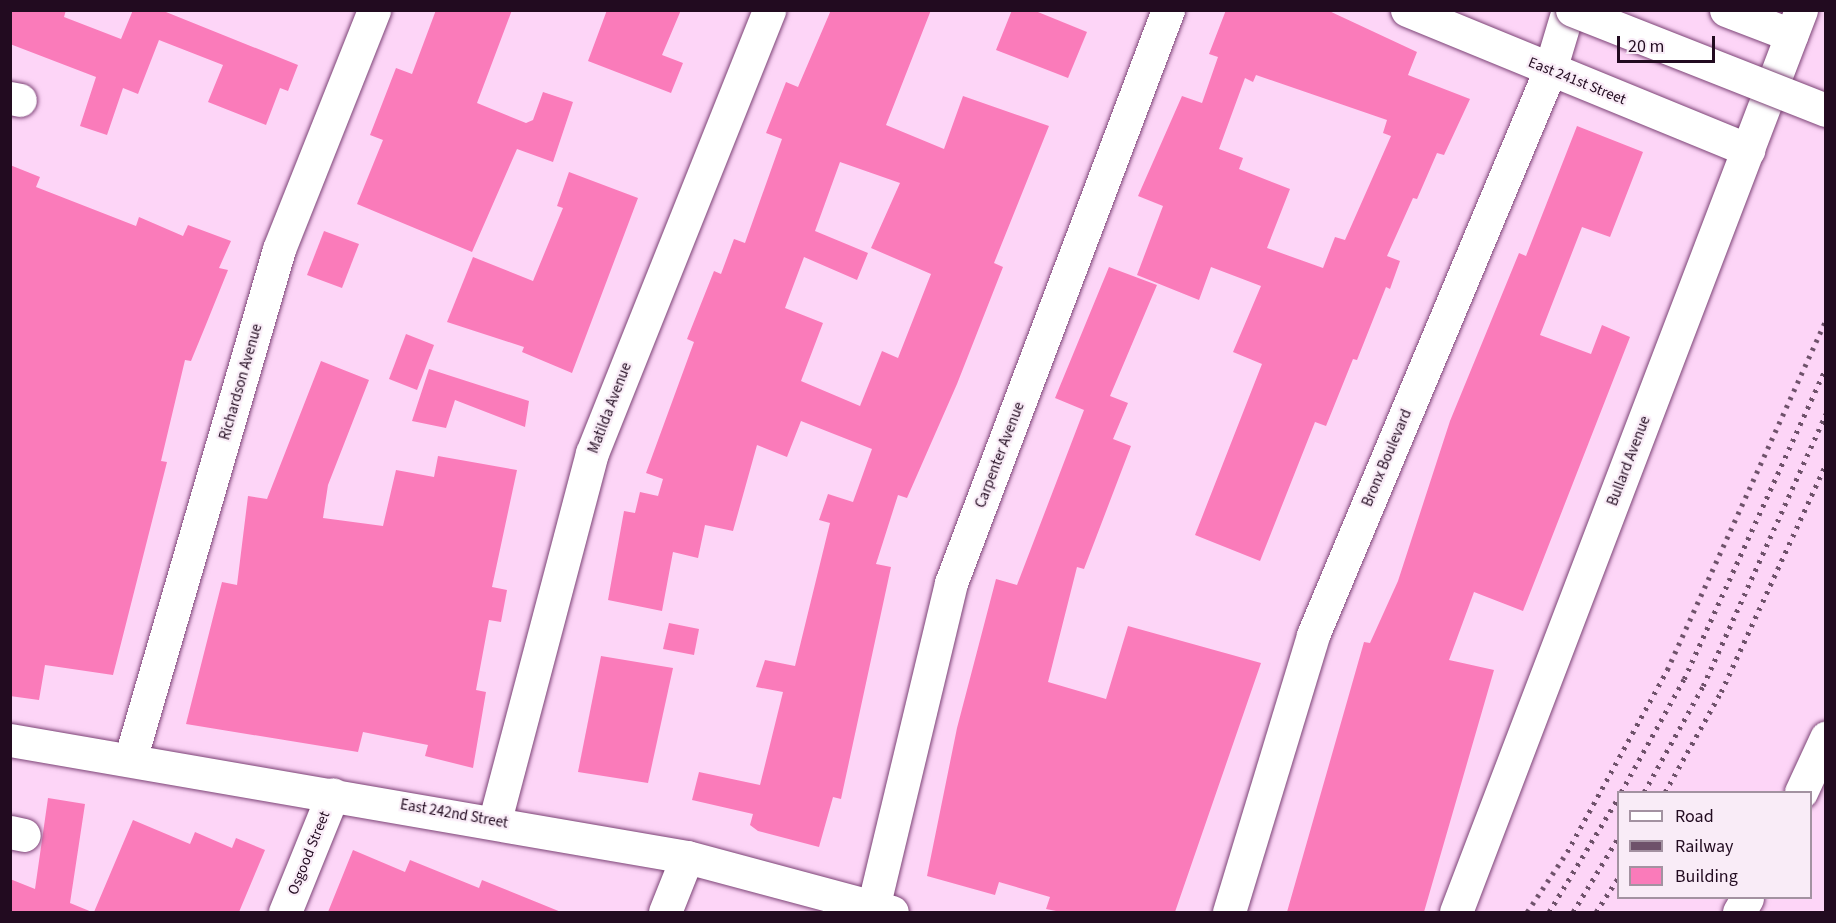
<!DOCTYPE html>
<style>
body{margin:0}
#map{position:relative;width:1836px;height:923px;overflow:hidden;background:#fdd5f7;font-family:"Source Sans 3",sans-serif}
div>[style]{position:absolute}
.building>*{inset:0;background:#fa7bba}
.roads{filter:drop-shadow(0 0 2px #7c4376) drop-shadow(0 0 2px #7c4376)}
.minor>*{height:33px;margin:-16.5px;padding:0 16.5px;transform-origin:16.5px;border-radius:16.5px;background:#fff}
.rail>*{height:4.5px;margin-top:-2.25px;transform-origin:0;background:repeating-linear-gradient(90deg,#6e516a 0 3px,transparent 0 9px)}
.bridges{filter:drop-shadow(0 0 2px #7c4376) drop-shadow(0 0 2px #7c4376)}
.minor-bridge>*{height:33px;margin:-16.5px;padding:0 16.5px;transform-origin:16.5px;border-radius:16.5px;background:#fff}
span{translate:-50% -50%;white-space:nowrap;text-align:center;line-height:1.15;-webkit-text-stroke:4.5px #f9ecf7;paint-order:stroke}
.street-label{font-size:15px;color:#220b20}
.frame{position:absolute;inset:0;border:12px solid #220b20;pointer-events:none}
.legend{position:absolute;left:1617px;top:791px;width:195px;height:108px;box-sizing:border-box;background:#f9ecf7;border:2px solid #a392a1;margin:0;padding:8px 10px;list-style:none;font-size:18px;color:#220b20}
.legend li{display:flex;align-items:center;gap:12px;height:30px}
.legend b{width:30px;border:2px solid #a392a1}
.scale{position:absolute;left:1617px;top:36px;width:98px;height:27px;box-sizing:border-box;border:3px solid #220b20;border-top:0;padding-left:8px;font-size:18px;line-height:21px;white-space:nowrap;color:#220b20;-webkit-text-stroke:4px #f9ecf7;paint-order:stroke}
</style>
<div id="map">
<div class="building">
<div style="clip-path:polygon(10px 10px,66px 10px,64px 17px,121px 39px,133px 10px,161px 10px,298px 65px,288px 91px,280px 88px,266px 125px,208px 102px,223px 65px,159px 40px,138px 94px,123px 88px,107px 135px,80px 126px,96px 77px,10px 44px)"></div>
<div style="clip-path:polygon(436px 10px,512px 10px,477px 103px,526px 123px,533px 120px,543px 92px,573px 102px,553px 162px,517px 149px,472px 252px,357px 204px,383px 140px,370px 135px,396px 68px,412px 74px)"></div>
<div style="clip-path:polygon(607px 10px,681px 10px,662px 55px,683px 63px,671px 93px,588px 61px)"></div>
<div style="clip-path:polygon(evenodd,831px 10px,931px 10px,886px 125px,944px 149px,963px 96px,1049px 126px,994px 263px,1003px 267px,957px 384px,907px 498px,898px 495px,876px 564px,891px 567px,841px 799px,833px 797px,819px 847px,758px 831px,750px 825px,753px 814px,692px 800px,699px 772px,760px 785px,783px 692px,756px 687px,765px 660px,795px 666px,830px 523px,819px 520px,828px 494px,853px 502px,872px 449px,801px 421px,787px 457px,757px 445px,733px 531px,705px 525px,698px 558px,673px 552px,662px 611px,608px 600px,624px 511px,635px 513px,640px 492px,658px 496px,663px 479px,646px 473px,694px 342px,687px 339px,714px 271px,721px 274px,734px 239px,745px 243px,782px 139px,766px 133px,786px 82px,798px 87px,831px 10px,840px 162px,900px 183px,871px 248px,931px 274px,898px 358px,882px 351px,860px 406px,801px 381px,823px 323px,785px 308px,804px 257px,857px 280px,868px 253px,815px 231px,840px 162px)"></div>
<div style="clip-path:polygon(1012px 10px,1033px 10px,1087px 32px,1068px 78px,996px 50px)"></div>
<div style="clip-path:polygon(evenodd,1226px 10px,1327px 10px,1417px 52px,1408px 75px,1470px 99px,1444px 155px,1437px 153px,1417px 199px,1413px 198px,1387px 256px,1400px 261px,1390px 289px,1386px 287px,1357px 360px,1353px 359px,1326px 426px,1315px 422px,1260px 561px,1195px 535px,1262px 364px,1233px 352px,1261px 286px,1211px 267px,1199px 300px,1137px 275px,1163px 206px,1138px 196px,1182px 96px,1202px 103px,1218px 57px,1209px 54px,1226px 10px,1256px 75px,1387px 120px,1383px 133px,1391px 136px,1345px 240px,1335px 237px,1323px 268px,1267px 248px,1290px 189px,1239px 169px,1243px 158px,1219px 149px,1245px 78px,1253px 82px,1256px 75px)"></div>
<div style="clip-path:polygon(1577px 126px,1643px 152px,1610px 237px,1582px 227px,1540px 335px,1591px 354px,1602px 325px,1630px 337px,1523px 611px,1474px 592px,1449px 660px,1494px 670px,1424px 912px,1287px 912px,1364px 642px,1370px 643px,1398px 581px,1450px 421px,1519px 253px,1526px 256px)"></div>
<div style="clip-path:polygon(10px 165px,40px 177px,36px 187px,136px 226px,139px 217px,183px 236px,188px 225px,231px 241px,219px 268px,228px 270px,205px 327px,191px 361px,185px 360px,161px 461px,167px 462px,113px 675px,45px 665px,39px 700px,10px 696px)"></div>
<div style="clip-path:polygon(569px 172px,638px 198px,572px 373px,522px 352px,524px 347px,447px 322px,473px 257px,533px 281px,563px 208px,557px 206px)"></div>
<div style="clip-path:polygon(324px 231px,359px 244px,342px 288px,307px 275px)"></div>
<div style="clip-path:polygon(1109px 267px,1157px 285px,1110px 396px,1128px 403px,1113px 439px,1131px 446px,1084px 569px,1077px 567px,1048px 682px,1106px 699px,1128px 626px,1261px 663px,1175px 912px,1061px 912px,1046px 909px,1050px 897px,999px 882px,995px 895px,927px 876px,957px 728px,996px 579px,1017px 585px,1084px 410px,1055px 398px)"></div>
<div style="clip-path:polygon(406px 334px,434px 345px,417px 390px,389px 379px)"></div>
<div style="clip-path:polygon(321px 361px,369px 380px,328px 485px,323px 518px,383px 526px,396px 470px,434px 477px,438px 456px,517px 470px,492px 587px,507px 590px,501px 622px,489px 620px,476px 690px,486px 692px,473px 768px,425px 756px,428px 745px,363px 732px,358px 752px,186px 724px,222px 582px,237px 585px,248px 496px,267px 499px)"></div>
<div style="clip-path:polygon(429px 369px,529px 401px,525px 427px,455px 400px,446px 428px,412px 421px)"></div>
<div style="clip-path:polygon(669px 623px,699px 629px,694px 655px,663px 649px)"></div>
<div style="clip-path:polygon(601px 656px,673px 668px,648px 783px,578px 772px)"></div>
<div style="clip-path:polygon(48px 798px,85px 804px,70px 903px,92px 912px,10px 912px,10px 879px,35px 889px)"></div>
<div style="clip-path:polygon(133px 820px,190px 844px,195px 832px,232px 848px,236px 838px,265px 850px,239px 912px,94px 912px)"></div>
<div style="clip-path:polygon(353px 850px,405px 872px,410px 860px,479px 888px,482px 880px,561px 912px,328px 912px)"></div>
</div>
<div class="roads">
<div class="minor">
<div style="left:1407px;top:10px;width:369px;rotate:22.3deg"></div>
<div style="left:1726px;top:10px;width:70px;rotate:21deg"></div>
<div style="left:10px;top:98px;width:10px;rotate:11deg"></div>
<div style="left:10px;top:740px;width:687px;rotate:9.81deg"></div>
<div style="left:687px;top:857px;width:212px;rotate:15deg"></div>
<div style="left:130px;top:760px;width:532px;rotate:-73.74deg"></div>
<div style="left:279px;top:249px;width:257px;rotate:-68.3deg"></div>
<div style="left:1801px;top:792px;width:60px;rotate:-65.2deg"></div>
<div style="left:495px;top:820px;width:380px;rotate:-75.2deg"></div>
<div style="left:592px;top:453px;width:477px;rotate:-68.2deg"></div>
<div style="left:10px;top:832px;width:14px;rotate:12deg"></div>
<div style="left:285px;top:912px;width:127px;rotate:-67.9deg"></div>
<div style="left:665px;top:912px;width:59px;rotate:-68.2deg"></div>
<div style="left:872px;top:912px;width:338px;rotate:-76.5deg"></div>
<div style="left:951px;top:583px;width:613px;rotate:-69.26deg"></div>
<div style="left:1229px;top:912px;width:289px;rotate:-73.1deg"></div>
<div style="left:1313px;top:635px;width:613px;rotate:-67.24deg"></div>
<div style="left:1550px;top:70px;width:63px;rotate:-73.3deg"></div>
<div style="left:1456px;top:912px;width:966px;rotate:-69.07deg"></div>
<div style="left:1739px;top:912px;width:16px;rotate:-60deg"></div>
</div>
</div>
<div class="rail">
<div style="left:1621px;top:792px;width:129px;rotate:-60.9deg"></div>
<div style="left:1684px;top:679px;width:343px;rotate:-65.5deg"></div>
<div style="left:1644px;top:792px;width:121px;rotate:-60.9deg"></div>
<div style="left:1703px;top:686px;width:299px;rotate:-65.7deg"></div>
<div style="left:1665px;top:792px;width:115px;rotate:-60.8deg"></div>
<div style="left:1721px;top:692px;width:251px;rotate:-65.3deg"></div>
<div style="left:1527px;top:912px;width:72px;rotate:-56.3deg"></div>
<div style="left:1567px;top:852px;width:208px;rotate:-61.2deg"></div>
<div style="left:1667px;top:670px;width:385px;rotate:-65.6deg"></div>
<div style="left:1549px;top:912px;width:133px;rotate:-58.8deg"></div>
<div style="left:1573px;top:912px;width:87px;rotate:-58.7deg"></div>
<div style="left:1596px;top:912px;width:40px;rotate:-57.1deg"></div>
</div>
<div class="bridges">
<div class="minor-bridge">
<div style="left:1572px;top:10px;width:273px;rotate:21.5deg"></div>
</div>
</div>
<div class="street-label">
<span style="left:1577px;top:81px;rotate:22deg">East 241st Street</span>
<span style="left:241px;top:382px;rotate:-74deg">Richardson Avenue</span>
<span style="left:610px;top:408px;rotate:-69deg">Matilda Avenue</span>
<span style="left:1000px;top:455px;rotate:-69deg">Carpenter Avenue</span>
<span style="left:1387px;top:458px;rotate:-67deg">Bronx Boulevard</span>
<span style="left:1629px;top:461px;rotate:-69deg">Bullard Avenue</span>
<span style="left:454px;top:814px;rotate:10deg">East 242nd Street</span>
<span style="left:309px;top:853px;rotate:-68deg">Osgood Street</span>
</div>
<div class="frame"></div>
<ul class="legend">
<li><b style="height:8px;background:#fff"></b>Road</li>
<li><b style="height:8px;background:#6e516a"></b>Railway</li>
<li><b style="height:16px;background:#fa7bba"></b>Building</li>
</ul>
<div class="scale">20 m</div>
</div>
